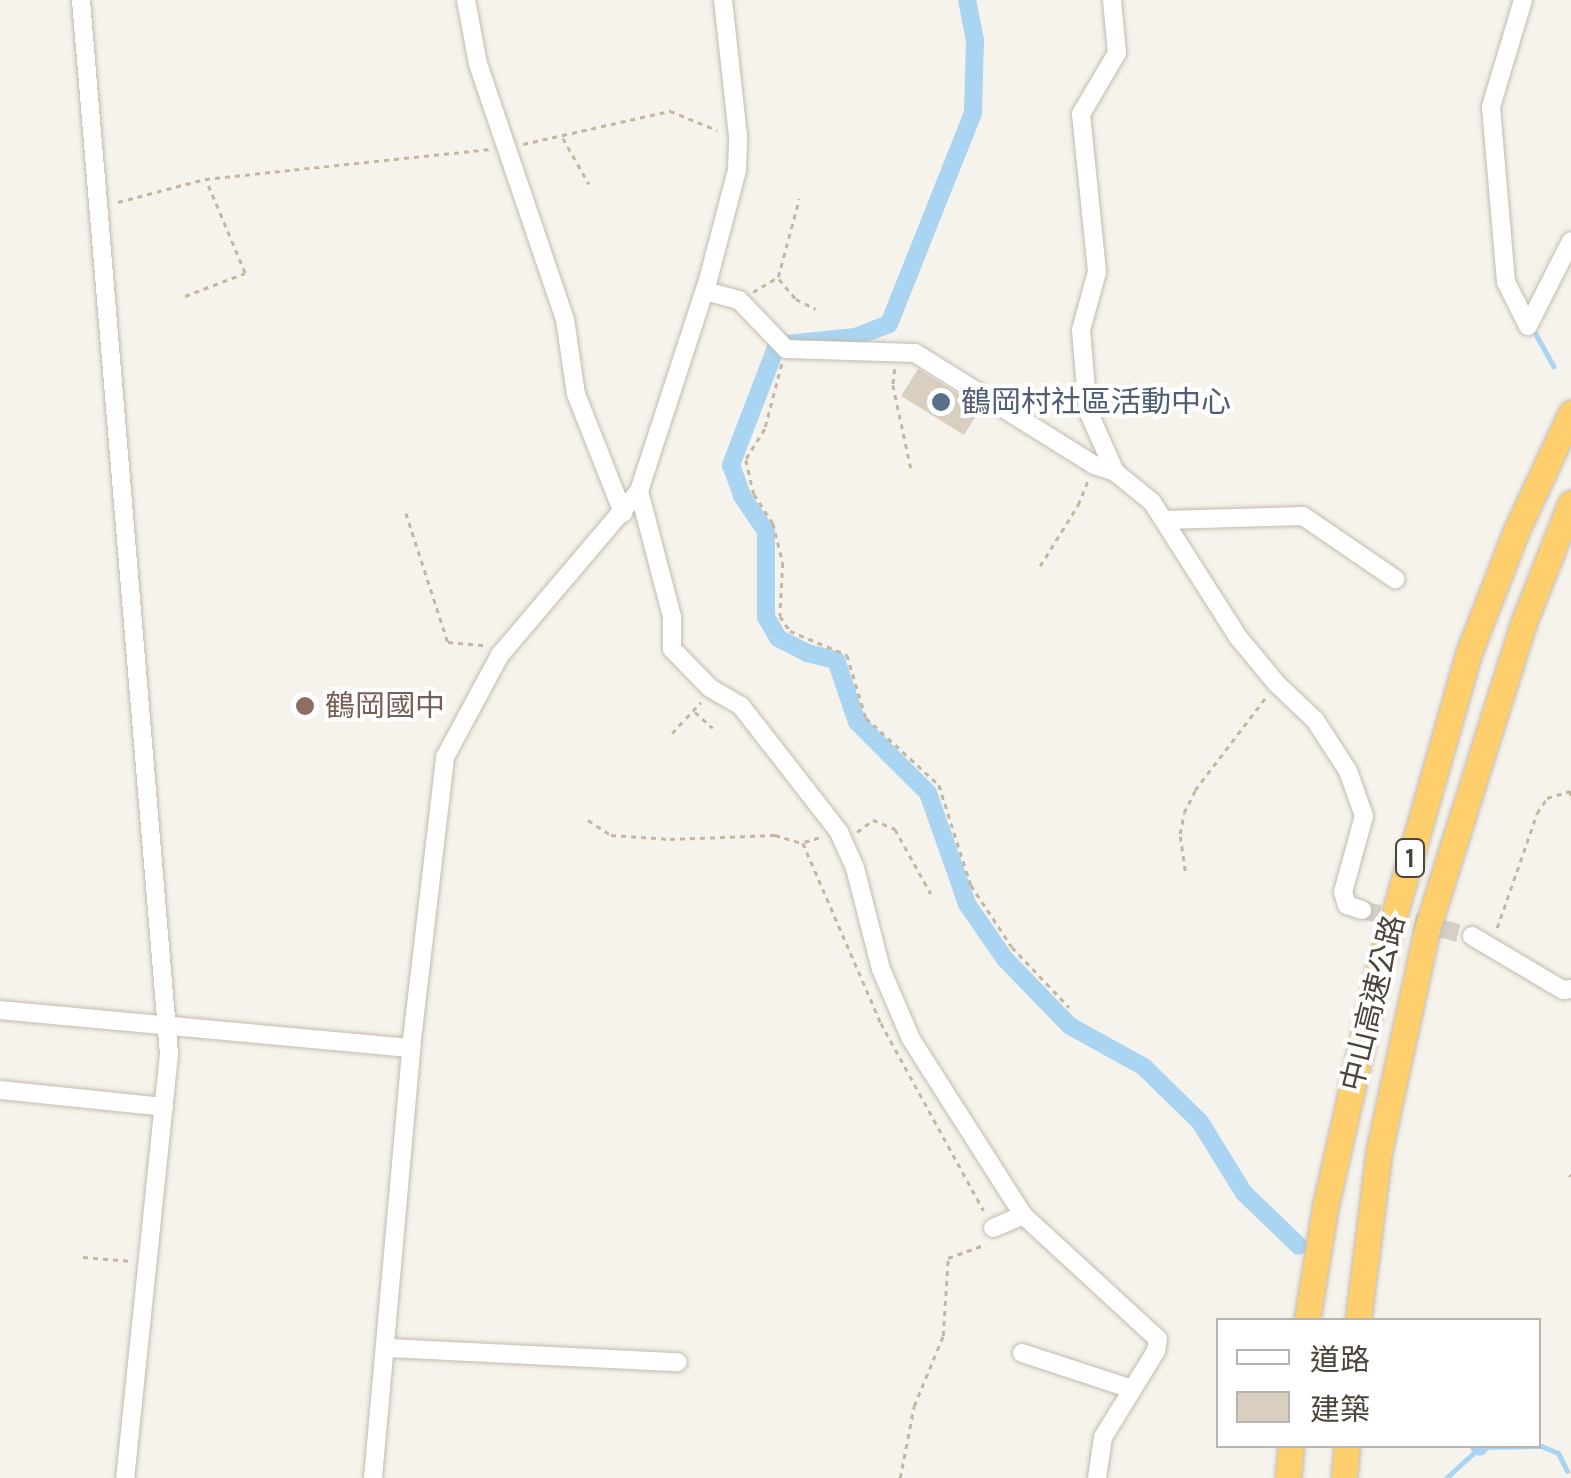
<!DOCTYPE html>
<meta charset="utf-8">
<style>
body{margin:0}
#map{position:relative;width:1571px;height:1478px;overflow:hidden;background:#f6f3ec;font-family:Karla,"Noto Sans TC",sans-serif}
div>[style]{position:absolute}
.stream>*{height:5px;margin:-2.5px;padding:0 2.5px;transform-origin:2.5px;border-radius:2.5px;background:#a9d4f2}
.canal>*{height:18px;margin:-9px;padding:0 9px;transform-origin:9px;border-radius:9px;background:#a9d4f2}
.building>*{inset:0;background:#d8cfc1}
.minor-tunnel>*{height:18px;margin-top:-9px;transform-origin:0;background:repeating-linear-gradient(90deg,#d4d0c8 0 18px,transparent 0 27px)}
.path>*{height:2.5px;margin-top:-1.25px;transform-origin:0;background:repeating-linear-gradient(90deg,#c4b79f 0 5px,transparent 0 10px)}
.roads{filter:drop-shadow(0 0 2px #c2bbae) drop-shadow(0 0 2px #c2bbae)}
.minor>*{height:18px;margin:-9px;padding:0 9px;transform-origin:9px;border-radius:9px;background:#fff}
.highway>*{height:25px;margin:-12.5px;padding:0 12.5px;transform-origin:12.5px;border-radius:12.5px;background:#ffcf6e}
.dots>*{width:28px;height:28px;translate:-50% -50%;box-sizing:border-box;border:5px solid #fff;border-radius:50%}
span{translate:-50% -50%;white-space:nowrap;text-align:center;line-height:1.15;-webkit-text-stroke:8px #fff;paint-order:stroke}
.shield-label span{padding:2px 8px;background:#fff;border:2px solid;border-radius:8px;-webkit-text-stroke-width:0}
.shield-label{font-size:28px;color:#4b4439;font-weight:700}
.service-label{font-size:30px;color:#4e5e75}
.left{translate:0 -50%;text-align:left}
.education-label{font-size:30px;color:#785e54}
.street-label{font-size:30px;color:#4b4439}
.legend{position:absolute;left:1216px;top:1318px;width:325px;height:130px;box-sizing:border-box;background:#fff;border:2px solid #b7b4b0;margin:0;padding:12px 18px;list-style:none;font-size:30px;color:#4b4439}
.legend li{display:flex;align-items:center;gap:20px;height:50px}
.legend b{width:50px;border:2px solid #b7b4b0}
</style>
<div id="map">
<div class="stream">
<div style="left:1535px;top:333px;width:38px;rotate:61deg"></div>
<div style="left:1446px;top:1478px;width:46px;rotate:-42.4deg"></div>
<div style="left:1480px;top:1447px;width:61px;rotate:-0.9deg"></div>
<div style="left:1541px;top:1446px;width:18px;rotate:22deg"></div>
<div style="left:1558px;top:1453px;width:20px;rotate:63deg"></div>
</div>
<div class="canal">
<div style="left:967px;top:0;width:41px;rotate:78.7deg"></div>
<div style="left:975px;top:40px;width:73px;rotate:91.6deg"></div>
<div style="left:973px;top:113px;width:227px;rotate:111.7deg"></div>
<div style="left:889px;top:324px;width:36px;rotate:159deg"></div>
<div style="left:855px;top:337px;width:78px;rotate:174.1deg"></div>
<div style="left:777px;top:345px;width:129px;rotate:111deg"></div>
<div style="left:731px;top:465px;width:33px;rotate:70deg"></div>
<div style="left:742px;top:496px;width:42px;rotate:55.6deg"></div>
<div style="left:766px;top:531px;width:86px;rotate:90deg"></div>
<div style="left:766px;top:617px;width:24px;rotate:60deg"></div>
<div style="left:778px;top:638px;width:33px;rotate:27deg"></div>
<div style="left:807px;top:653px;width:30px;rotate:14deg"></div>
<div style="left:836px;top:660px;width:65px;rotate:71.3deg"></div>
<div style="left:857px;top:722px;width:100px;rotate:45deg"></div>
<div style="left:928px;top:793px;width:118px;rotate:70.6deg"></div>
<div style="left:967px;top:904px;width:67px;rotate:55.4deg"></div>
<div style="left:1005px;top:959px;width:93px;rotate:45.9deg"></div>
<div style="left:1070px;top:1026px;width:85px;rotate:29deg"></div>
<div style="left:1144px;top:1067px;width:78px;rotate:44.5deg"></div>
<div style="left:1200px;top:1122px;width:84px;rotate:58.2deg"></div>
<div style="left:1244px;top:1193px;width:76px;rotate:43.9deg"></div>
<div style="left:1479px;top:1446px;width:1px;rotate:45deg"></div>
</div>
<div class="building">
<div style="clip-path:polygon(918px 369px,981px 408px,964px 435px,901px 396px)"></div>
</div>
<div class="minor-tunnel">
<div style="left:1362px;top:910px;width:113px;rotate:13.3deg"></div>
</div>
<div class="path">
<div style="left:563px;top:138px;width:53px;rotate:60.5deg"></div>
<div style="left:523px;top:144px;width:151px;rotate:-12.7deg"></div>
<div style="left:670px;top:111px;width:51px;rotate:22deg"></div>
<div style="left:118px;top:202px;width:90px;rotate:-14.8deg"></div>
<div style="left:205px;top:179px;width:287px;rotate:-6deg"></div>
<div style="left:779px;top:279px;width:26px;rotate:50deg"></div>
<div style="left:796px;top:299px;width:22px;rotate:27deg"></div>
<div style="left:753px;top:292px;width:29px;rotate:-31deg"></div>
<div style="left:778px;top:277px;width:81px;rotate:-74.9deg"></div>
<div style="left:185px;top:296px;width:64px;rotate:-21deg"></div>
<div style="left:245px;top:273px;width:101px;rotate:-112.8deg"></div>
<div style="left:782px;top:364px;width:67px;rotate:104.7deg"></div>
<div style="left:765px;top:429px;width:36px;rotate:122deg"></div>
<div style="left:746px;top:460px;width:35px;rotate:77deg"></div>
<div style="left:754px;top:494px;width:35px;rotate:57deg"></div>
<div style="left:773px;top:523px;width:41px;rotate:76deg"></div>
<div style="left:783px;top:563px;width:53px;rotate:93.2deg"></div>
<div style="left:780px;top:616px;width:18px;rotate:56deg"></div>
<div style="left:790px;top:631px;width:62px;rotate:22.8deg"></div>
<div style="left:847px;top:655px;width:66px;rotate:73.2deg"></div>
<div style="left:866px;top:718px;width:99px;rotate:42.5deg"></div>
<div style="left:939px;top:785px;width:105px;rotate:72.3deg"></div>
<div style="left:971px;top:885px;width:74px;rotate:56.5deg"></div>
<div style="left:1012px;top:947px;width:83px;rotate:46.5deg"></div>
<div style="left:895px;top:369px;width:16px;rotate:97deg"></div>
<div style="left:893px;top:385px;width:90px;rotate:77.8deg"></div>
<div style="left:406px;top:513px;width:136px;rotate:72deg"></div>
<div style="left:448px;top:642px;width:36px;rotate:5deg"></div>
<div style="left:1040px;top:566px;width:72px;rotate:-58.1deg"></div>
<div style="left:1078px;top:505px;width:27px;rotate:-68deg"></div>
<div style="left:695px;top:712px;width:24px;rotate:42deg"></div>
<div style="left:672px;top:733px;width:42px;rotate:-46.9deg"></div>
<div style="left:588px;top:820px;width:27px;rotate:33deg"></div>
<div style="left:611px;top:835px;width:59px;rotate:3.9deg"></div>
<div style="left:670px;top:839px;width:105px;rotate:-2.2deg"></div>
<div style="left:775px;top:835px;width:28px;rotate:17deg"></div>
<div style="left:857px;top:832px;width:20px;rotate:-37deg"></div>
<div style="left:873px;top:820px;width:24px;rotate:22deg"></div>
<div style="left:895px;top:829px;width:74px;rotate:61deg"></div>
<div style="left:819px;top:838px;width:17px;rotate:163deg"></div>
<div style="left:803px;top:843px;width:196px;rotate:66.6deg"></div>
<div style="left:881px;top:1023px;width:214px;rotate:61.3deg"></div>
<div style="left:1185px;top:871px;width:37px;rotate:-98deg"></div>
<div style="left:1180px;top:834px;width:21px;rotate:-79deg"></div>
<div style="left:1184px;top:813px;width:25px;rotate:-64deg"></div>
<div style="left:1195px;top:790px;width:117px;rotate:-52.6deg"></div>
<div style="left:1497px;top:928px;width:122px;rotate:-70.8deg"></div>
<div style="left:1537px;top:813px;width:18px;rotate:-56deg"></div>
<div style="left:1547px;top:798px;width:24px;rotate:-17deg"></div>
<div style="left:1570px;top:791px;width:5px;rotate:79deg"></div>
<div style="left:1569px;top:1175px;width:2px;rotate:27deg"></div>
<div style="left:83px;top:1257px;width:49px;rotate:4.7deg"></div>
<div style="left:900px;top:1478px;width:73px;rotate:-79deg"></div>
<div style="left:914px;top:1406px;width:76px;rotate:-67.5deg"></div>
<div style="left:943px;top:1336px;width:78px;rotate:-86.3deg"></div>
<div style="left:948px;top:1258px;width:38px;rotate:-20deg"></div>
</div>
<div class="roads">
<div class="minor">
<div style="left:81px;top:0;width:1058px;rotate:85.23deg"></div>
<div style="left:169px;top:1054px;width:426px;rotate:95.9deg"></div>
<div style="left:466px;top:0;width:65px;rotate:79.4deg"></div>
<div style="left:478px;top:64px;width:269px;rotate:71.2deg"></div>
<div style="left:565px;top:319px;width:76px;rotate:81.7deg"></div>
<div style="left:576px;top:394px;width:128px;rotate:68.4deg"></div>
<div style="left:1112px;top:0;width:53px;rotate:84.6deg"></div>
<div style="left:1117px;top:53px;width:71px;rotate:120.5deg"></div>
<div style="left:1081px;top:114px;width:159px;rotate:84.2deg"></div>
<div style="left:1097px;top:272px;width:60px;rotate:105.4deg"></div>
<div style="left:1081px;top:330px;width:81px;rotate:85.1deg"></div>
<div style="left:1088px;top:411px;width:67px;rotate:66.1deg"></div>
<div style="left:1523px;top:0;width:112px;rotate:106.7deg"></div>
<div style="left:1491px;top:107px;width:176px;rotate:85.1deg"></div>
<div style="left:1506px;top:282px;width:49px;rotate:63.4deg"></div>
<div style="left:705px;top:291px;width:35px;rotate:15deg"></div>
<div style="left:739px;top:300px;width:68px;rotate:46.2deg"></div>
<div style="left:786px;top:349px;width:129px;rotate:1.8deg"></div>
<div style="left:915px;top:353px;width:211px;rotate:32deg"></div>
<div style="left:1094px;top:465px;width:22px;rotate:18deg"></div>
<div style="left:1115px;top:472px;width:48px;rotate:39deg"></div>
<div style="left:1152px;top:502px;width:160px;rotate:57.5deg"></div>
<div style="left:1238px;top:637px;width:60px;rotate:50.4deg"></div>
<div style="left:1276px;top:683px;width:54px;rotate:43.5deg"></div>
<div style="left:1315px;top:720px;width:61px;rotate:57.1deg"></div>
<div style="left:1348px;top:771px;width:48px;rotate:70.4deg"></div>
<div style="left:1364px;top:816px;width:79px;rotate:105.4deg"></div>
<div style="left:1343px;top:892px;width:14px;rotate:73deg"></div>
<div style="left:1347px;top:905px;width:16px;rotate:18deg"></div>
<div style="left:1528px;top:326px;width:95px;rotate:-63.2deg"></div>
<div style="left:639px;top:491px;width:130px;rotate:75.3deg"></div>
<div style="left:672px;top:617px;width:32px;rotate:90deg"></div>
<div style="left:672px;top:649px;width:54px;rotate:45.7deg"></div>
<div style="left:710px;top:688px;width:36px;rotate:30deg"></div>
<div style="left:741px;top:706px;width:160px;rotate:52.1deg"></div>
<div style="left:839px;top:832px;width:39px;rotate:66deg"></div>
<div style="left:855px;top:868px;width:104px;rotate:75.6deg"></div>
<div style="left:881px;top:969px;width:76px;rotate:66.8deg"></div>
<div style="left:911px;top:1039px;width:209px;rotate:57.5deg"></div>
<div style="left:1165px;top:520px;width:138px;rotate:-1.7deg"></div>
<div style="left:1303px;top:516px;width:112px;rotate:34.4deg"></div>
<div style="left:1472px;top:936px;width:106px;rotate:30.7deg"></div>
<div style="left:1563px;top:990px;width:8px;rotate:-7deg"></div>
<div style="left:0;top:1010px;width:413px;rotate:5.3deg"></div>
<div style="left:0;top:1090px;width:165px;rotate:5.9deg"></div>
<div style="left:993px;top:1228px;width:33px;rotate:-23deg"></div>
<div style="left:1023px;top:1215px;width:183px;rotate:42.6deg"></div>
<div style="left:1158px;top:1339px;width:12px;rotate:99deg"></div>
<div style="left:1156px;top:1351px;width:101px;rotate:121.6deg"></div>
<div style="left:1103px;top:1437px;width:41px;rotate:98.3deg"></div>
<div style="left:387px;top:1348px;width:291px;rotate:2.8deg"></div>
<div style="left:1022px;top:1353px;width:113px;rotate:18.1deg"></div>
<div style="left:373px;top:1478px;width:432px;rotate:-84.9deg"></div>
<div style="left:411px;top:1048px;width:293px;rotate:-83.3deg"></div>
<div style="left:445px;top:757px;width:116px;rotate:-61.7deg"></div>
<div style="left:500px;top:655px;width:215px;rotate:-49.7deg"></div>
<div style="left:639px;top:491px;width:222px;rotate:-71.9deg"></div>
<div style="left:708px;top:280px;width:114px;rotate:-75.2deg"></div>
<div style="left:737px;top:170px;width:34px;rotate:-88deg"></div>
<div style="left:738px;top:136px;width:137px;rotate:-96.3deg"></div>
</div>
<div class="highway">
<div style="left:1307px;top:1320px;width:113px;rotate:-80.9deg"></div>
<div style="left:1325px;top:1208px;width:246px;rotate:-77.3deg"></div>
<div style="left:1379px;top:968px;width:329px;rotate:-74.1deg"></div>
<div style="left:1469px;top:652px;width:132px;rotate:-68.7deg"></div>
<div style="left:1517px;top:529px;width:128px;rotate:-65deg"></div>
<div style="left:1358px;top:1320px;width:170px;rotate:-82.9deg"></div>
<div style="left:1379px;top:1151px;width:227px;rotate:-77.8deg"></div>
<div style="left:1427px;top:929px;width:320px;rotate:-72.5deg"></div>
<div style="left:1523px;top:624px;width:130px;rotate:-68.4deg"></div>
<div style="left:1288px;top:1478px;width:32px;rotate:-85deg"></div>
<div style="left:1344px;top:1478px;width:32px;rotate:-85deg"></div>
</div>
</div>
<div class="dots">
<div style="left:941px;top:402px;background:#5c6f8a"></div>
<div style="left:305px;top:706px;background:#8d6e63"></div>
</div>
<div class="shield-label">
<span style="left:1410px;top:858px">1</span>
</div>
<div class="service-label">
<span class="left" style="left:961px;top:402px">鶴岡村社區活動中心</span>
</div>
<div class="education-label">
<span class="left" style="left:325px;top:706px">鶴岡國中</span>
</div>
<div class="street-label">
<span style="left:1373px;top:1003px;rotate:-76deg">中山高速公路</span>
</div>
<ul class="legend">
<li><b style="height:12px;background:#fff"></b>道路</li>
<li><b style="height:28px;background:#d8cfc1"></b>建築</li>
</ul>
</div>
